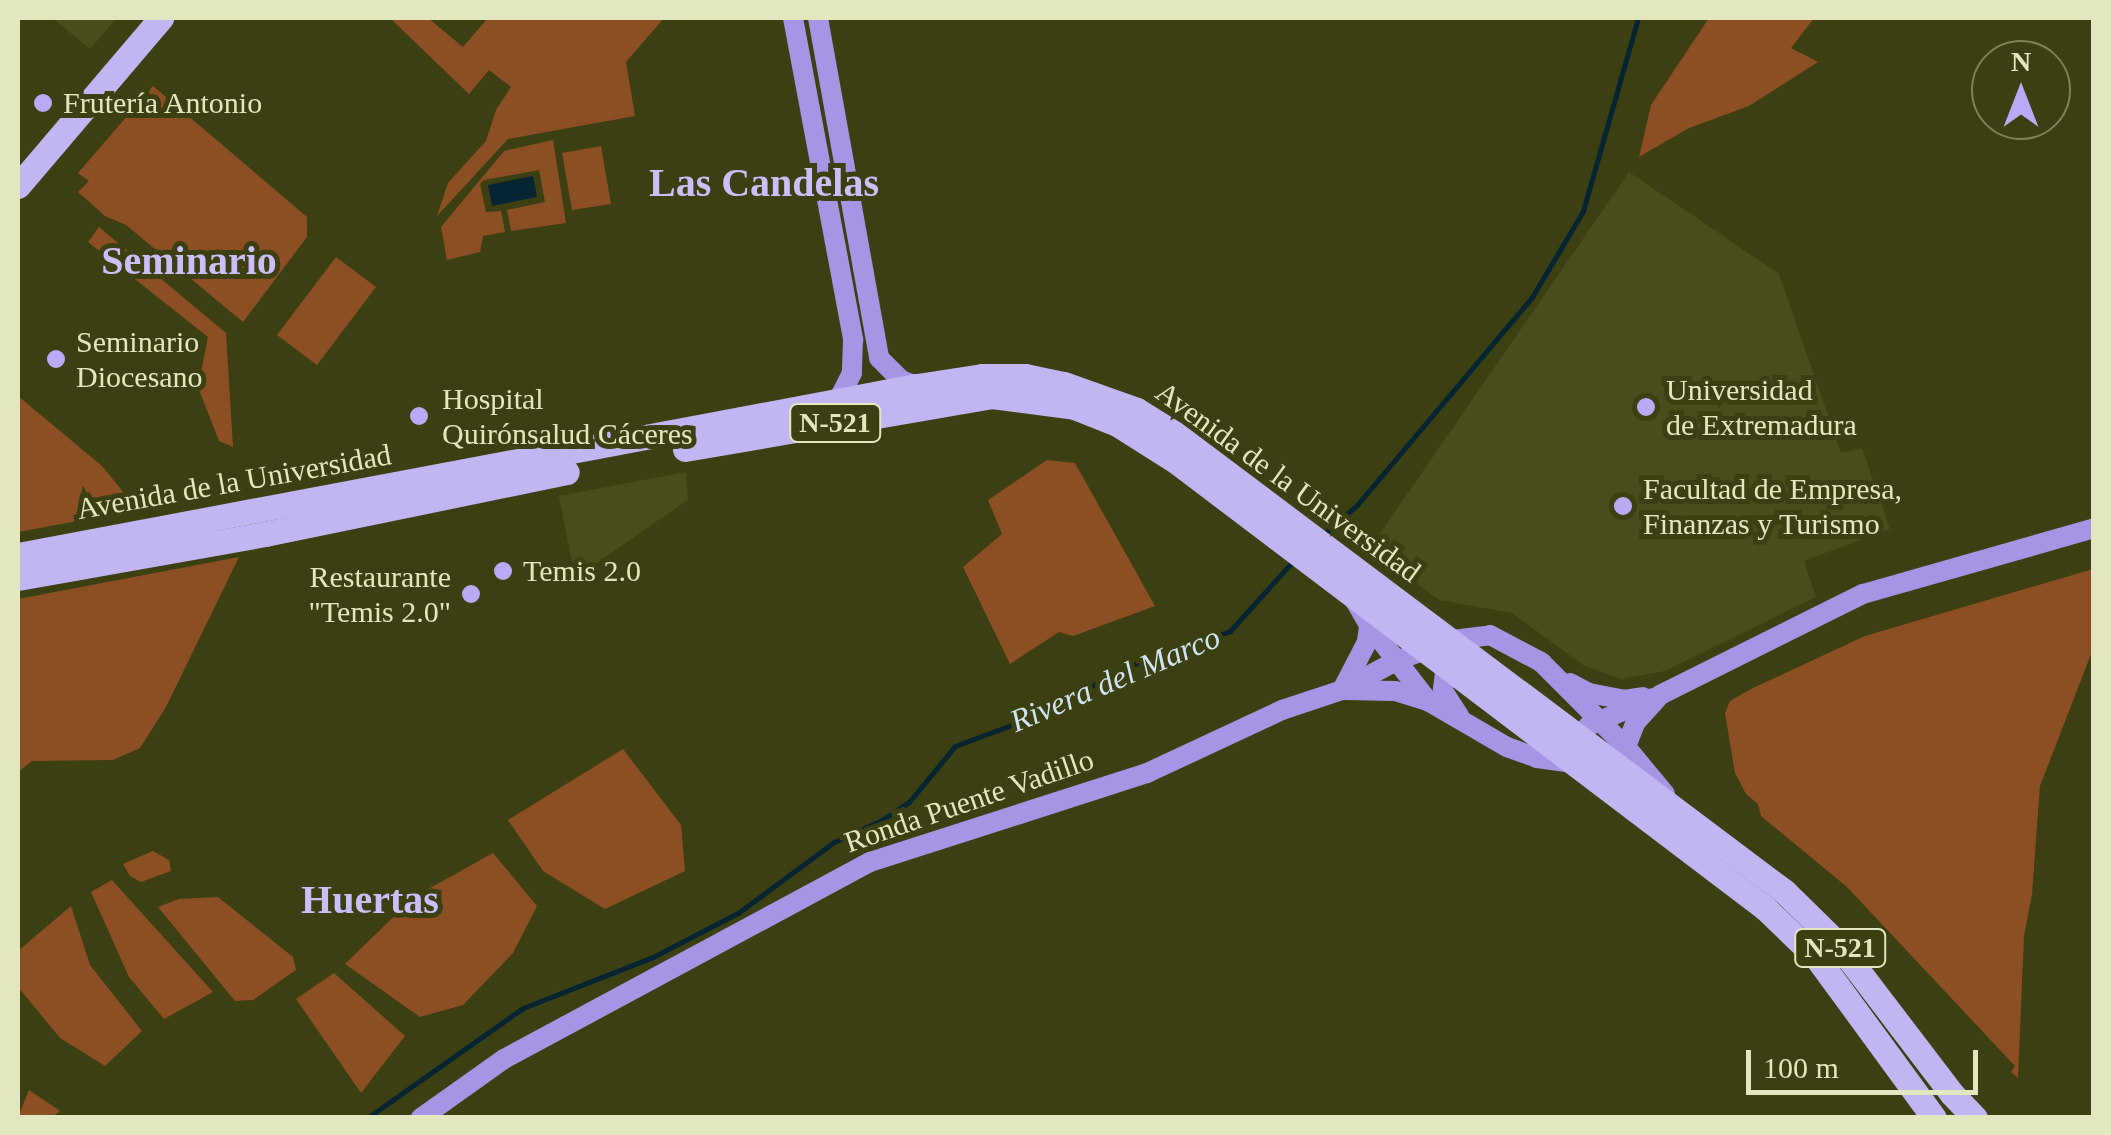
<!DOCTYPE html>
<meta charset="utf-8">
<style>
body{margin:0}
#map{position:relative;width:2111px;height:1135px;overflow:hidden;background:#3b3f12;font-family:"Times New Roman",serif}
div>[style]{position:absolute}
.built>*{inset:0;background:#494c1b}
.green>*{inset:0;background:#8c4f24}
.water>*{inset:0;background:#062432}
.stream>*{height:5px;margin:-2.5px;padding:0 2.5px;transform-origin:2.5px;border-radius:2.5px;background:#062432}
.secondary>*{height:20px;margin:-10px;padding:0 10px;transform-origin:10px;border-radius:10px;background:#a694e4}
.primary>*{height:25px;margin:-12.5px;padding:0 12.5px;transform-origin:12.5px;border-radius:12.5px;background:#c1b5f2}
.dots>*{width:28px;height:28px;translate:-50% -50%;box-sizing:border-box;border:5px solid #3b3f12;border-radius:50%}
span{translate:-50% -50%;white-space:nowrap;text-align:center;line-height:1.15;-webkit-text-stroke:10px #3b3f12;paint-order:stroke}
.shield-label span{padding:2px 8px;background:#3b3f12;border:2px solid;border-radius:8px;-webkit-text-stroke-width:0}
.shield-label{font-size:28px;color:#e2e7bf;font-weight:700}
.poi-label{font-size:30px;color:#e2e7bf}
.left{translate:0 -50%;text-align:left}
.right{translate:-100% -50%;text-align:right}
.street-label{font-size:30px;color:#e2e7bf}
.water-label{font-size:32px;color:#cfe4f0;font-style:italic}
.district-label{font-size:40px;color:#cabff8;font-weight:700}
.frame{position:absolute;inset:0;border:20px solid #e2e7bf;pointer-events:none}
.north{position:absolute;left:1971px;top:40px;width:100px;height:100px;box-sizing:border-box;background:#3b3f12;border:2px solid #7e8257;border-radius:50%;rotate:0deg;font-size:28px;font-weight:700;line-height:40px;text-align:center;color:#e2e7bf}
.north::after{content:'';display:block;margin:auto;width:35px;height:45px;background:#baaaf6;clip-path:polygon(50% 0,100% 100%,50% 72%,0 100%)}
.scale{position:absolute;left:1746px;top:1050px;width:232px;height:45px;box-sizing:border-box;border:5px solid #e2e7bf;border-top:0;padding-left:12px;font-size:30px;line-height:35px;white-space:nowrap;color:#e2e7bf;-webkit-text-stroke:8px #3b3f12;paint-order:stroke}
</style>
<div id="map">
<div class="built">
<div style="clip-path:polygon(52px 18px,117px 18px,90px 49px)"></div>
<div style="clip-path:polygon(1629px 172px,1779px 274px,1841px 453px,1862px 448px,1890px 529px,1804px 561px,1816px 597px,1665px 671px,1621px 679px,1583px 665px,1512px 613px,1439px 600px,1370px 548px)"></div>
<div style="clip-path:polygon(686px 472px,688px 500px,575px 578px,559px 496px)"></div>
</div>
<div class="green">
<div style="clip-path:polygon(390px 18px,428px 18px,463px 47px,488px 18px,664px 18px,626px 62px,635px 116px,508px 139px,437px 216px,448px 183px,486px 141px,496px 110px,511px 87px,489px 70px,469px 94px)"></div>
<div style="clip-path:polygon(1709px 18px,1814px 18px,1791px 48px,1818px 62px,1749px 106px,1689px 128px,1639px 157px,1651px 105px)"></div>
<div style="clip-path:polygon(153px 86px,307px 217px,307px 237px,243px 322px,126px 225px,105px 216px,78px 192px,89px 181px,78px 173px)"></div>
<div style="clip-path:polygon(553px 140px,566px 223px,511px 231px,507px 210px,545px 202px,539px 170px,484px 180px,480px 184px,486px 212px,501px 211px,505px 232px,483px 236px,480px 252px,447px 260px,441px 227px,504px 151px)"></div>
<div style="clip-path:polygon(601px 146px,611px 204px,572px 210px,562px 153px)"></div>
<div style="clip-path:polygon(99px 227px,226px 333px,233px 447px,219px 441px,198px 387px,208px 337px,88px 242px)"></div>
<div style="clip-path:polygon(336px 257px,376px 287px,317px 365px,277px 335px)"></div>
<div style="clip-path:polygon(18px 396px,102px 466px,138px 510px,18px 532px)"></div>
<div style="clip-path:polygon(1047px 460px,1075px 463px,1155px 606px,1073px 636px,1059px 632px,1010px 664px,963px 567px,1002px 534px,988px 500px)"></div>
<div style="clip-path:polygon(239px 557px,166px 707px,140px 748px,113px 760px,32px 761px,18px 772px,18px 599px)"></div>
<div style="clip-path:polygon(2093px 569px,2093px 649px,2040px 786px,2032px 894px,2024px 936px,2018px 1078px,2011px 1072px,2015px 1066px,1847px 887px,1761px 816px,1758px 804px,1746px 794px,1735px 773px,1725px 713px,1730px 701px,1751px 689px,1865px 636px)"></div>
<div style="clip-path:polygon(623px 749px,681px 825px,685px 871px,605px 909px,543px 871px,508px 820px)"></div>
<div style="clip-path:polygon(153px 851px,169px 860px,171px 871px,141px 882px,130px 876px,123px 864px)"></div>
<div style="clip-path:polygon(493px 853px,537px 906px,513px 953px,463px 1005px,420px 1017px,345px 964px,414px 897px)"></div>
<div style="clip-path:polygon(112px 880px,213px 992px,164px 1019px,129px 977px,91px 892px)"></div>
<div style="clip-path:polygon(218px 897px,293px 957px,296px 970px,253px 1000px,235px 1001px,158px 907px,179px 899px)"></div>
<div style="clip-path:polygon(71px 906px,90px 965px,142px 1031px,105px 1066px,60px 1038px,18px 987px,18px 951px)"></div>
<div style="clip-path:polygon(334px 973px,405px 1036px,361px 1093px,296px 999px)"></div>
<div style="clip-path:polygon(29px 1090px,60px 1111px,52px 1117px,18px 1117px)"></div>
</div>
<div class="water">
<div style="clip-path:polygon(533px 176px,537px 197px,492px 206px,488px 185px)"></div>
</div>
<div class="stream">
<div style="left:1324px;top:534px;width:44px;rotate:-41.3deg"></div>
<div style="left:1357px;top:505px;width:272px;rotate:-49.9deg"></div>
<div style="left:1532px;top:297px;width:100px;rotate:-59.3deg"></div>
<div style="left:1583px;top:211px;width:201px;rotate:-74.1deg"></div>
<div style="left:367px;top:1118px;width:191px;rotate:-35.2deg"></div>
<div style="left:523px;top:1008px;width:140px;rotate:-21.4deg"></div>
<div style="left:653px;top:957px;width:96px;rotate:-27.4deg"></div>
<div style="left:738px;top:913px;width:119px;rotate:-36.5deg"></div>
<div style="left:834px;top:842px;width:53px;rotate:-24.6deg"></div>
<div style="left:882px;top:820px;width:32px;rotate:-34deg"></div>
<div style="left:909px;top:802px;width:72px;rotate:-50.6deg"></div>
<div style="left:955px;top:746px;width:89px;rotate:-20.5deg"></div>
<div style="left:1038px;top:715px;width:103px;rotate:-28.3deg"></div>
<div style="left:1129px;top:666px;width:107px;rotate:-19.1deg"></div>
<div style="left:1230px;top:631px;width:94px;rotate:-48deg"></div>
</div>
<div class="secondary">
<div style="left:793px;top:18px;width:328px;rotate:79.4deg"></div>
<div style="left:853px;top:340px;width:33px;rotate:92deg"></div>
<div style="left:852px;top:373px;width:31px;rotate:117deg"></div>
<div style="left:818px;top:18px;width:345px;rotate:79.8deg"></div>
<div style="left:879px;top:358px;width:31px;rotate:45deg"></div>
<div style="left:901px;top:380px;width:17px;rotate:21deg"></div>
<div style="left:1369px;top:625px;width:96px;rotate:52.2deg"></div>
<div style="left:1447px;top:656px;width:35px;rotate:97deg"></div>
<div style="left:1443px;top:691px;width:30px;rotate:57deg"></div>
<div style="left:1570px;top:683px;width:21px;rotate:28deg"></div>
<div style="left:1589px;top:693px;width:36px;rotate:11deg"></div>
<div style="left:1624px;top:700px;width:19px;rotate:-9deg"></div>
<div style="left:1342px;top:690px;width:54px;rotate:-62.5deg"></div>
<div style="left:1367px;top:642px;width:17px;rotate:-83deg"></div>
<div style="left:1369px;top:625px;width:28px;rotate:-120deg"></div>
<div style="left:1344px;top:690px;width:51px;rotate:1.1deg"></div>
<div style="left:1395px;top:691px;width:34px;rotate:17deg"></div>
<div style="left:1428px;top:701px;width:91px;rotate:30.2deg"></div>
<div style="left:1507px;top:747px;width:32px;rotate:20deg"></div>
<div style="left:1537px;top:758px;width:35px;rotate:8deg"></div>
<div style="left:1588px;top:726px;width:71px;rotate:-23.3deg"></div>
<div style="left:1626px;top:747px;width:26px;rotate:-69deg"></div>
<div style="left:1635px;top:723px;width:38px;rotate:-48deg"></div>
<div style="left:1660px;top:695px;width:227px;rotate:-26.5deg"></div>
<div style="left:1863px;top:594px;width:240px;rotate:-15.9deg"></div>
<div style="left:421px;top:1118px;width:102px;rotate:-35.4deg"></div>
<div style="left:504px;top:1059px;width:416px;rotate:-28.3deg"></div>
<div style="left:870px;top:862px;width:291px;rotate:-17.8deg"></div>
<div style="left:1147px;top:773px;width:149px;rotate:-25deg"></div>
<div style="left:1282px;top:710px;width:63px;rotate:-18.4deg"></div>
<div style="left:1342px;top:690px;width:61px;rotate:-28.2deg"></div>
<div style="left:1396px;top:661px;width:60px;rotate:-20.6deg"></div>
<div style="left:1452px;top:640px;width:38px;rotate:-7deg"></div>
<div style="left:1490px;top:635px;width:58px;rotate:27.9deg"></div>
<div style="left:1541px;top:662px;width:120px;rotate:45deg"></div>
<div style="left:1626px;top:747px;width:61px;rotate:50.3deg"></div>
</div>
<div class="primary">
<div style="left:18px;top:186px;width:221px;rotate:-49.6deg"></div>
<div style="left:685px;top:449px;width:312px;rotate:-9.8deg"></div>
<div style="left:992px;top:396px;width:83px;rotate:7.6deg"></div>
<div style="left:1074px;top:407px;width:46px;rotate:21.6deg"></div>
<div style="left:1117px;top:424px;width:71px;rotate:32.3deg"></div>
<div style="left:1177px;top:462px;width:738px;rotate:37.18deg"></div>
<div style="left:1765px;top:908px;width:72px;rotate:43.9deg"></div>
<div style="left:1817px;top:958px;width:198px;rotate:53.8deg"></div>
<div style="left:18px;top:555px;width:915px;rotate:-10.65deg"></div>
<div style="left:917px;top:386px;width:66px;rotate:-8.7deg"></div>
<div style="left:982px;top:376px;width:43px"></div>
<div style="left:1025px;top:376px;width:40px;rotate:12deg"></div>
<div style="left:1064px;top:384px;width:77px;rotate:19.6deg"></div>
<div style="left:1137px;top:410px;width:44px;rotate:31.9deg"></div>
<div style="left:1174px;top:433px;width:764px;rotate:36.91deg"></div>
<div style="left:1785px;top:892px;width:73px;rotate:44.4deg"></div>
<div style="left:1837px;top:943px;width:190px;rotate:52.7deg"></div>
<div style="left:1952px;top:1094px;width:33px;rotate:46deg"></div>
<div style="left:18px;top:578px;width:251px;rotate:-10.1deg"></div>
<div style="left:265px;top:534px;width:308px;rotate:-11.6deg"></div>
</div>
<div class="dots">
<div style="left:43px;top:103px;background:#baaaf6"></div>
<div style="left:56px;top:359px;background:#baaaf6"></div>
<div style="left:1646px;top:407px;background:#baaaf6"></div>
<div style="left:419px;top:416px;background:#baaaf6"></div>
<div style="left:1623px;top:506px;background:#baaaf6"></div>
<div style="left:503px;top:571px;background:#baaaf6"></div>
<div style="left:471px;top:594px;background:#baaaf6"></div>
</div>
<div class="shield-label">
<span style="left:835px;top:423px">N-521</span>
<span style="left:1840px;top:948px">N-521</span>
</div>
<div class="poi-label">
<span class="left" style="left:63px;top:103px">Frutería Antonio</span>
<span class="left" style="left:76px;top:359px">Seminario<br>Diocesano</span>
<span class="left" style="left:1666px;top:407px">Universidad<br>de Extremadura</span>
<span class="left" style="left:442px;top:416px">Hospital<br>Quirónsalud Cáceres</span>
<span class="left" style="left:1643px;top:506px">Facultad de Empresa,<br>Finanzas y Turismo</span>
<span class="left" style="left:523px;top:571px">Temis 2.0</span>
<span class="right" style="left:451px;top:594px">Restaurante<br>"Temis 2.0"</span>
</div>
<div class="street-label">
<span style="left:234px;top:482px;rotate:-10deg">Avenida de la Universidad</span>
<span style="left:1288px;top:482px;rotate:36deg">Avenida de la Universidad</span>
<span style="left:969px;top:801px;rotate:-19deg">Ronda Puente Vadillo</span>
</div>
<div class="water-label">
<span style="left:1115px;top:679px;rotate:-23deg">Rivera del Marco</span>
</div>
<div class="district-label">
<span style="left:764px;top:183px">Las Candelas</span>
<span style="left:189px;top:261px">Seminario</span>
<span style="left:370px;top:900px">Huertas</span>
</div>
<div class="frame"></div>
<div class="north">N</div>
<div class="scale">100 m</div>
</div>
